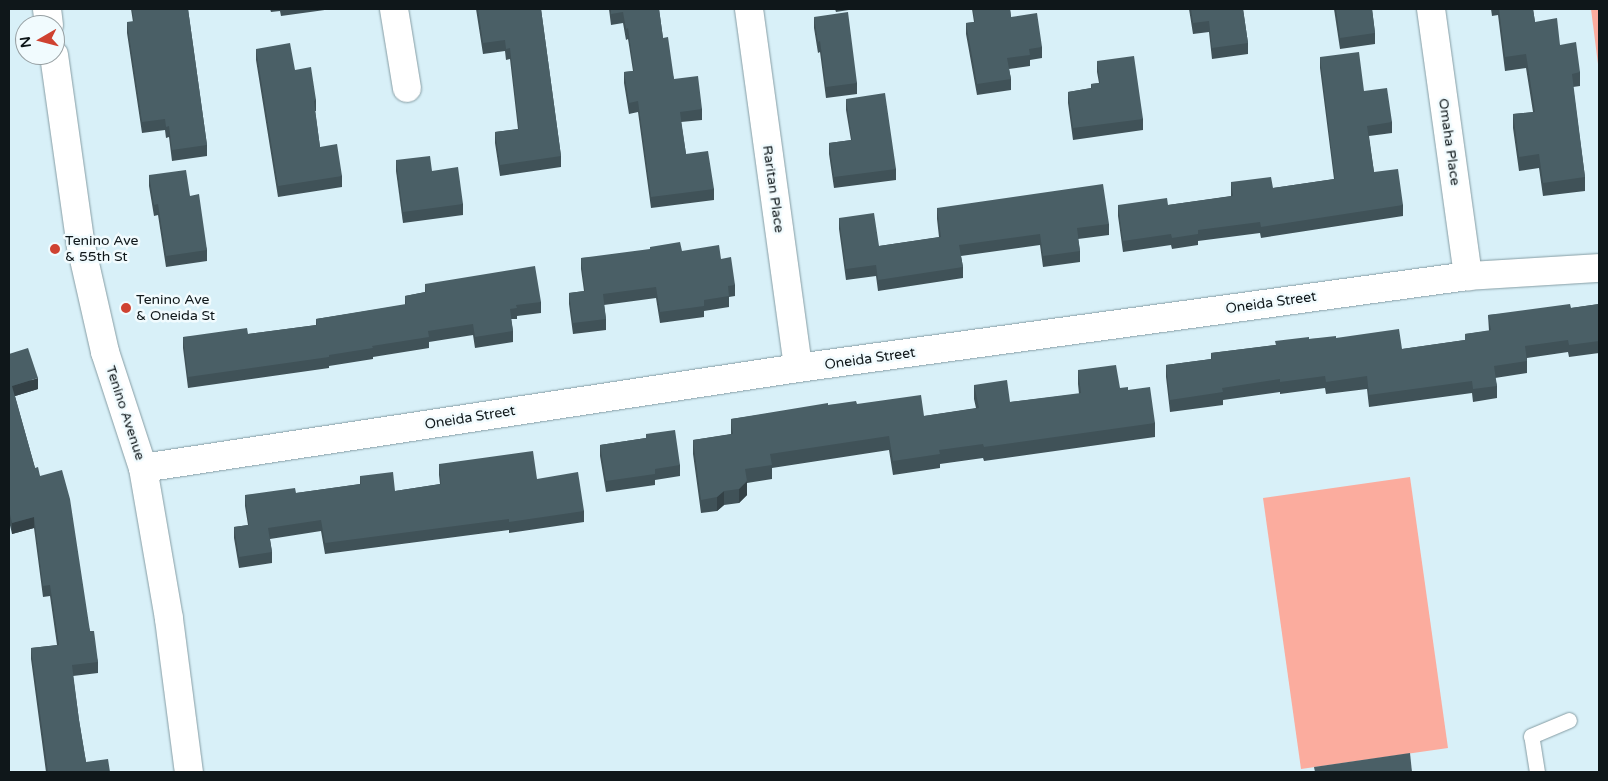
<!DOCTYPE html>
<style>
body{margin:0}
#map{position:relative;width:1608px;height:781px;overflow:hidden;background:#d8f0f8;font-family:"Varela Round",sans-serif}
div>[style]{position:absolute}
.green>*{inset:0;background:#fbac9e}
.roads{filter:drop-shadow(0 0 1px #869da4) drop-shadow(0 0 1px #869da4)}
.lane>*{height:15px;margin:-7.5px;padding:0 7.5px;transform-origin:7.5px;border-radius:7.5px;background:#fff}
.street>*{height:28px;margin:-14px;padding:0 14px;transform-origin:14px;border-radius:14px;background:#fff}
.wall>*{inset:0;background:#405258}
.shaded-wall>*{inset:0;background:#344247}
.building>*{inset:0;background:#4a5f66}
.dots>*{width:14px;height:14px;translate:-50% -50%;box-sizing:border-box;border:2px solid #f1fbfe;border-radius:50%}
span{translate:-50% -50%;white-space:nowrap;text-align:center;line-height:1.15;-webkit-text-stroke:5px #f1fbfe;paint-order:stroke}
.street-label{font-size:14px;color:#0f171a}
.poi-label{font-size:14px;color:#0f171a}
.left{translate:0 -50%;text-align:left}
.frame{position:absolute;inset:0;border:10px solid #0f171a;pointer-events:none}
.north{position:absolute;left:15px;top:15px;width:50px;height:50px;box-sizing:border-box;background:#f1fbfe;border:1px solid #97a0a3;border-radius:50%;rotate:262deg;font-size:14px;font-weight:700;line-height:20px;text-align:center;color:#0f171a}
.north::after{content:'';display:block;margin:auto;width:18px;height:22px;background:#cf4231;clip-path:polygon(50% 0,100% 100%,50% 72%,0 100%)}
</style>
<div id="map">
<div class="green">
<div style="clip-path:polygon(1591px 9px,1599px 9px,1599px 72px)"></div>
<div style="clip-path:polygon(1410px 477px,1448px 748px,1301px 769px,1263px 498px)"></div>
</div>
<div class="roads">
<div class="lane">
<div style="left:1537px;top:772px;width:36px;rotate:-99deg"></div>
<div style="left:1531px;top:736px;width:41px;rotate:-22.8deg"></div>
</div>
<div class="street">
<div style="left:47px;top:9px;width:16px;rotate:83deg"></div>
<div style="left:394px;top:9px;width:80px;rotate:80.7deg"></div>
<div style="left:749px;top:9px;width:362px;rotate:82.2deg"></div>
<div style="left:1431px;top:9px;width:270px;rotate:82.1deg"></div>
<div style="left:54px;top:55px;width:193px;rotate:82deg"></div>
<div style="left:81px;top:246px;width:109px;rotate:77.2deg"></div>
<div style="left:105px;top:352px;width:122px;rotate:71.9deg"></div>
<div style="left:143px;top:468px;width:153px;rotate:80.2deg"></div>
<div style="left:169px;top:619px;width:154px;rotate:82.6deg"></div>
<div style="left:143px;top:468px;width:663px;rotate:-8.68deg"></div>
<div style="left:798px;top:368px;width:676px;rotate:-7.82deg"></div>
<div style="left:1468px;top:276px;width:131px;rotate:-3.5deg"></div>
</div>
</div>
<div class="wall">
<div style="clip-path:polygon(131px 9px,188px 9px,207px 145px,207px 156px,172px 161px,169px 137px,166px 138px,165px 130px,142px 133px,127px 33px,127px 22px,133px 22px)"></div>
<div style="clip-path:polygon(270px 9px,332px 9px,281px 16px,280px 11px,271px 12px)"></div>
<div style="clip-path:polygon(476px 9px,541px 9px,561px 156px,561px 167px,500px 176px,495px 143px,495px 132px,518px 129px,510px 59px,506px 60px,505px 51px,483px 54px)"></div>
<div style="clip-path:polygon(609px 9px,659px 9px,663px 38px,674px 79px,702px 109px,702px 120px,681px 122px,686px 154px,714px 189px,714px 200px,651px 208px,638px 112px,629px 114px,624px 83px,624px 72px,633px 71px,628px 39px,626px 40px,623px 23px,611px 25px)"></div>
<div style="clip-path:polygon(835px 9px,855px 9px,836px 12px)"></div>
<div style="clip-path:polygon(972px 9px,1010px 9px,1011px 17px,1042px 47px,1042px 58px,1030px 60px,1030px 66px,1009px 69px,1011px 79px,1011px 90px,977px 95px,966px 34px,966px 23px,974px 22px)"></div>
<div style="clip-path:polygon(1189px 9px,1243px 9px,1248px 43px,1248px 54px,1212px 59px,1209px 32px,1193px 34px)"></div>
<div style="clip-path:polygon(1334px 9px,1372px 9px,1375px 33px,1375px 44px,1340px 49px)"></div>
<div style="clip-path:polygon(1491px 9px,1533px 9px,1535px 22px,1560px 45px,1580px 72px,1580px 86px,1573px 87px,1585px 177px,1585px 191px,1543px 196px,1539px 168px,1519px 171px,1513px 128px,1513px 114px,1533px 112px,1526px 68px,1505px 71px,1498px 15px,1492px 16px)"></div>
<div style="clip-path:polygon(814px 17px,857px 83px,857px 94px,826px 98px,820px 52px,818px 53px,814px 28px)"></div>
<div style="clip-path:polygon(256px 49px,295px 70px,316px 100px,316px 111px,315px 111px,320px 147px,342px 176px,342px 187px,278px 197px,256px 60px)"></div>
<div style="clip-path:polygon(1320px 57px,1392px 122px,1392px 133px,1369px 136px,1374px 172px,1403px 205px,1403px 216px,1261px 238px,1260px 233px,1198px 241px,1198px 245px,1172px 249px,1171px 245px,1123px 252px,1118px 216px,1118px 205px,1168px 205px,1231px 196px,1231px 182px,1273px 188px,1334px 179px,1320px 68px)"></div>
<div style="clip-path:polygon(1097px 61px,1143px 119px,1143px 130px,1073px 140px,1068px 103px,1068px 92px,1091px 88px,1091px 84px,1099px 83px,1097px 72px)"></div>
<div style="clip-path:polygon(846px 99px,896px 169px,896px 180px,834px 188px,829px 154px,829px 143px,851px 140px,846px 110px)"></div>
<div style="clip-path:polygon(396px 160px,432px 171px,463px 204px,463px 215px,403px 223px,396px 171px)"></div>
<div style="clip-path:polygon(149px 175px,190px 196px,207px 250px,207px 261px,166px 267px,158px 215px,154px 216px,149px 186px)"></div>
<div style="clip-path:polygon(937px 208px,1109px 224px,1109px 235px,1078px 239px,1080px 251px,1080px 262px,1043px 267px,1040px 245px,961px 256px,963px 267px,963px 278px,878px 291px,876px 276px,846px 280px,839px 229px,839px 218px,879px 246px,939px 237px,937px 219px)"></div>
<div style="clip-path:polygon(682px 251px,721px 259px,735px 285px,735px 296px,729px 297px,729px 307px,704px 311px,704px 317px,660px 323px,656px 298px,604px 305px,606px 319px,606px 330px,573px 334px,569px 304px,569px 293px,584px 291px,581px 269px,581px 258px)"></div>
<div style="clip-path:polygon(425px 284px,541px 302px,541px 313px,517px 316px,517px 319px,511px 319px,513px 331px,513px 342px,475px 348px,473px 335px,429px 342px,429px 348px,373px 357px,373px 359px,329px 366px,329px 368px,188px 388px,183px 348px,183px 337px,248px 334px,316px 325px,316px 319px,405px 305px,405px 296px,425px 292px)"></div>
<div style="clip-path:polygon(1599px 304px,1599px 353px,1569px 357px,1568px 352px,1527px 358px,1527px 373px,1495px 378px,1497px 386px,1497px 398px,1473px 402px,1472px 393px,1369px 407px,1367px 389px,1326px 394px,1325px 388px,1280px 394px,1280px 392px,1223px 400px,1223px 405px,1170px 412px,1166px 377px,1166px 365px,1211px 359px,1211px 353px,1275px 345px,1309px 339px,1336px 338px,1402px 349px,1465px 340px,1465px 334px,1489px 331px,1488px 315px,1571px 308px)"></div>
<div style="clip-path:polygon(9px 354px,38px 389px,15px 396px,35px 468px,40px 476px,90px 631px,98px 662px,98px 673px,73px 676px,79px 720px,86px 762px,110px 772px,46px 772px,31px 659px,31px 648px,57px 645px,50px 596px,43px 597px,34px 528px,12px 534px,9px 521px)"></div>
<div style="clip-path:polygon(1078px 370px,1120px 388px,1128px 390px,1155px 423px,1155px 437px,984px 461px,983px 458px,940px 464px,940px 468px,893px 475px,889px 450px,772px 468px,772px 479px,747px 483px,747px 495px,739px 503px,724px 505px,717px 511px,701px 513px,693px 454px,693px 440px,731px 434px,731px 419px,828px 405px,857px 404px,924px 416px,976px 408px,974px 399px,974px 385px,1010px 402px,1079px 394px,1078px 384px)"></div>
<div style="clip-path:polygon(646px 434px,680px 465px,680px 476px,655px 480px,655px 485px,606px 492px,600px 456px,600px 445px,646px 438px)"></div>
<div style="clip-path:polygon(439px 464px,537px 479px,584px 511px,584px 522px,509px 533px,509px 530px,325px 554px,321px 531px,270px 539px,272px 552px,272px 563px,239px 568px,234px 538px,234px 527px,248px 525px,245px 506px,245px 495px,296px 493px,360px 484px,360px 476px,395px 491px,440px 484px,439px 475px)"></div>
</div>
<div class="shaded-wall">
<div style="clip-path:polygon(38px 378px,38px 389px,12px 397px,12px 386px)"></div>
<div style="clip-path:polygon(747px 481px,747px 495px,739px 503px,739px 489px)"></div>
<div style="clip-path:polygon(724px 491px,724px 505px,717px 511px,717px 497px)"></div>
<div style="clip-path:polygon(34px 517px,34px 528px,12px 534px,12px 523px)"></div>
</div>
<div class="building">
<div style="clip-path:polygon(132px 9px,188px 9px,207px 145px,172px 150px,169px 126px,166px 127px,165px 119px,142px 122px,127px 22px,134px 21px)"></div>
<div style="clip-path:polygon(478px 9px,541px 9px,561px 156px,500px 165px,495px 132px,519px 129px,510px 48px,506px 49px,505px 40px,483px 43px)"></div>
<div style="clip-path:polygon(611px 9px,659px 9px,663px 38px,668px 37px,674px 79px,698px 76px,702px 109px,680px 112px,686px 154px,708px 151px,714px 189px,651px 197px,638px 101px,629px 103px,624px 72px,634px 71px,628px 28px,626px 29px,623px 12px,611px 14px)"></div>
<div style="clip-path:polygon(973px 9px,1010px 9px,1011px 17px,1037px 13px,1042px 47px,1029px 49px,1030px 55px,1007px 58px,1011px 79px,977px 84px,966px 23px,975px 22px)"></div>
<div style="clip-path:polygon(1191px 9px,1243px 9px,1248px 43px,1212px 48px,1209px 21px,1193px 23px)"></div>
<div style="clip-path:polygon(1336px 9px,1372px 9px,1375px 33px,1340px 38px)"></div>
<div style="clip-path:polygon(1499px 9px,1533px 9px,1535px 22px,1557px 18px,1560px 45px,1576px 42px,1580px 72px,1572px 74px,1585px 177px,1543px 183px,1539px 154px,1519px 157px,1513px 114px,1535px 112px,1526px 54px,1505px 57px)"></div>
<div style="clip-path:polygon(848px 12px,857px 83px,826px 87px,820px 41px,818px 42px,814px 17px)"></div>
<div style="clip-path:polygon(290px 43px,295px 70px,311px 67px,316px 100px,314px 101px,320px 147px,337px 144px,342px 176px,278px 186px,256px 49px)"></div>
<div style="clip-path:polygon(1359px 52px,1364px 91px,1387px 88px,1392px 122px,1367px 126px,1374px 172px,1398px 169px,1403px 205px,1261px 227px,1260px 222px,1198px 230px,1198px 234px,1172px 238px,1171px 234px,1123px 241px,1118px 205px,1167px 198px,1168px 205px,1233px 196px,1231px 182px,1271px 177px,1273px 188px,1335px 179px,1320px 57px)"></div>
<div style="clip-path:polygon(1134px 56px,1143px 119px,1073px 128px,1068px 92px,1092px 88px,1091px 84px,1100px 83px,1097px 61px)"></div>
<div style="clip-path:polygon(885px 93px,896px 169px,834px 177px,829px 143px,852px 140px,846px 99px)"></div>
<div style="clip-path:polygon(430px 156px,432px 171px,458px 167px,463px 204px,403px 212px,396px 160px)"></div>
<div style="clip-path:polygon(186px 170px,190px 196px,199px 194px,207px 250px,166px 256px,158px 204px,154px 205px,149px 175px)"></div>
<div style="clip-path:polygon(1103px 184px,1109px 224px,1077px 228px,1080px 251px,1043px 256px,1040px 234px,959px 245px,963px 267px,878px 280px,876px 265px,846px 269px,839px 218px,874px 213px,879px 246px,941px 237px,937px 208px)"></div>
<div style="clip-path:polygon(680px 242px,682px 251px,719px 245px,721px 259px,731px 257px,735px 285px,728px 286px,729px 296px,704px 300px,704px 306px,660px 312px,656px 287px,603px 294px,606px 319px,573px 323px,569px 293px,585px 291px,581px 258px,650px 249px,650px 247px)"></div>
<div style="clip-path:polygon(535px 266px,541px 302px,516px 305px,517px 308px,510px 309px,513px 331px,475px 337px,473px 324px,428px 331px,429px 337px,372px 346px,373px 348px,329px 355px,329px 357px,188px 377px,183px 337px,247px 328px,248px 334px,317px 325px,316px 319px,406px 304px,405px 296px,426px 292px,425px 284px)"></div>
<div style="clip-path:polygon(1570px 304px,1571px 308px,1599px 304px,1599px 341px,1569px 345px,1568px 340px,1525px 346px,1527px 361px,1494px 366px,1497px 386px,1473px 389px,1472px 381px,1369px 395px,1367px 376px,1326px 382px,1325px 376px,1280px 382px,1280px 379px,1222px 388px,1223px 392px,1170px 400px,1166px 365px,1212px 359px,1211px 353px,1276px 345px,1275px 341px,1309px 337px,1309px 339px,1336px 336px,1336px 338px,1399px 329px,1402px 349px,1465px 340px,1465px 334px,1491px 330px,1488px 315px)"></div>
<div style="clip-path:polygon(28px 348px,38px 378px,12px 386px,35px 468px,38px 467px,40px 476px,62px 470px,70px 499px,90px 631px,94px 631px,98px 662px,72px 665px,79px 720px,86px 762px,108px 759px,110px 772px,48px 772px,31px 648px,59px 645px,50px 585px,43px 586px,34px 517px,12px 523px,9px 510px,9px 354px)"></div>
<div style="clip-path:polygon(1116px 365px,1120px 388px,1128px 387px,1128px 390px,1150px 387px,1155px 423px,984px 447px,983px 444px,939px 450px,940px 454px,893px 461px,889px 436px,770px 454px,772px 465px,745px 469px,747px 481px,739px 489px,724px 491px,717px 497px,701px 500px,693px 440px,733px 434px,731px 419px,828px 403px,828px 405px,856px 401px,857px 404px,921px 395px,924px 416px,979px 408px,974px 385px,1007px 380px,1010px 402px,1081px 393px,1078px 370px)"></div>
<div style="clip-path:polygon(675px 430px,680px 465px,655px 469px,655px 474px,606px 481px,600px 445px,646px 438px,646px 434px)"></div>
<div style="clip-path:polygon(533px 451px,537px 479px,578px 472px,584px 511px,509px 522px,509px 519px,325px 543px,321px 520px,268px 528px,272px 552px,239px 557px,234px 527px,249px 525px,245px 495px,295px 488px,296px 493px,361px 484px,360px 476px,393px 472px,395px 491px,441px 484px,439px 464px)"></div>
<div style="clip-path:polygon(1410px 753px,1412px 772px,1315px 772px,1314px 767px)"></div>
</div>
<div class="dots">
<div style="left:55px;top:249px;background:#cf4231"></div>
<div style="left:126px;top:308px;background:#cf4231"></div>
</div>
<div class="street-label">
<span style="left:1449px;top:142px;rotate:82deg">Omaha Place</span>
<span style="left:773px;top:189px;rotate:82deg">Raritan Place</span>
<span style="left:1271px;top:303px;rotate:-8deg">Oneida Street</span>
<span style="left:870px;top:359px;rotate:-8deg">Oneida Street</span>
<span style="left:125px;top:413px;rotate:72deg">Tenino Avenue</span>
<span style="left:470px;top:418px;rotate:-9deg">Oneida Street</span>
</div>
<div class="poi-label">
<span class="left" style="left:65px;top:249px">Tenino Ave<br>&amp; 55th St</span>
<span class="left" style="left:136px;top:308px">Tenino Ave<br>&amp; Oneida St</span>
</div>
<div class="frame"></div>
<div class="north">N</div>
</div>
